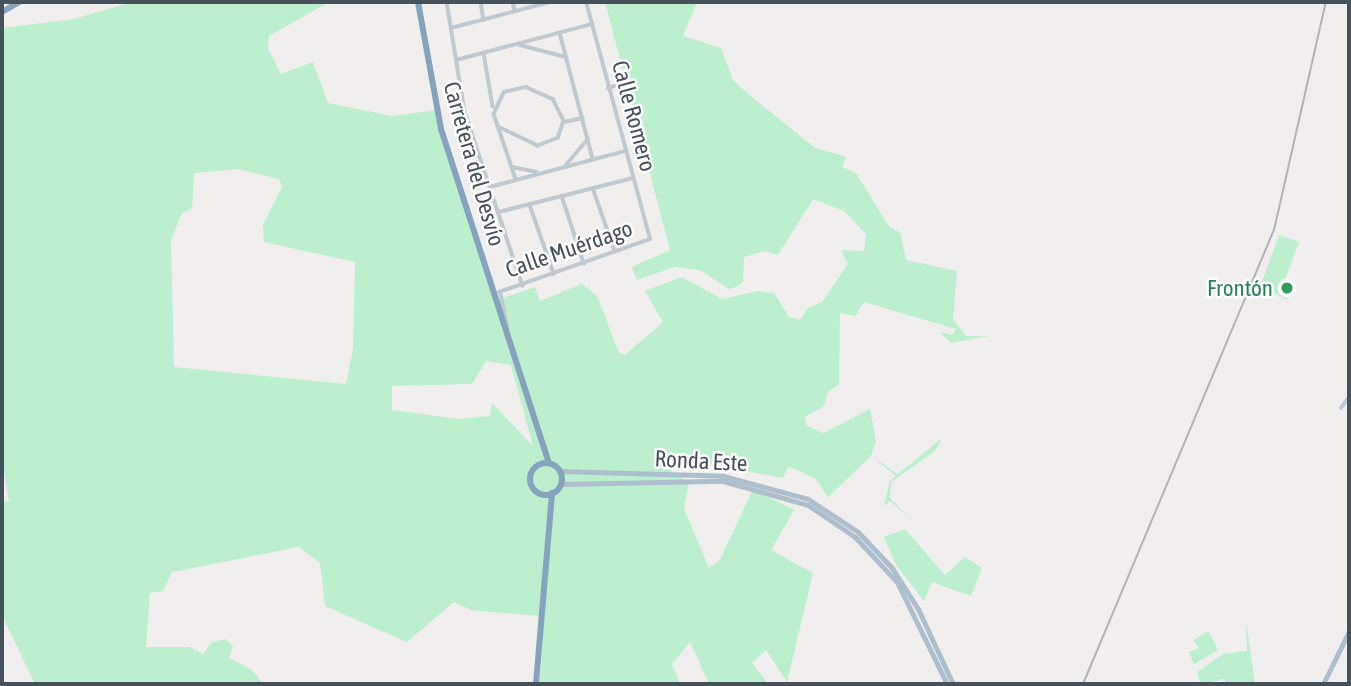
<!DOCTYPE html>
<meta charset="utf-8">
<style>
body{margin:0}
#map{position:relative;width:1351px;height:686px;overflow:hidden;background:#f1eeee;font-family:"Asap Condensed",sans-serif}
div>[style]{position:absolute}
.green>*{inset:0;background:#bbefcd}
.minor>*{height:3.5px;margin:-1.75px;padding:0 1.75px;transform-origin:1.75px;border-radius:1.75px;background:#bec9d0}
.major>*{height:5px;margin:-2.5px;padding:0 2.5px;transform-origin:2.5px;border-radius:2.5px;background:#adbfcd}
.highway>*{height:6px;margin:-3px;padding:0 3px;transform-origin:3px;border-radius:3px;background:#85a3bd}
.highway>.ring{margin:-3px;padding:0;box-sizing:content-box;background:none;border:6px solid #85a3bd;border-radius:50%}
.rail>*{height:2px;margin:-1px;padding:0 1px;transform-origin:1px;border-radius:1px;background:#b0b4b8}
.dots>*{width:19px;height:19px;translate:-50% -50%;box-sizing:border-box;border:4px solid #fff;border-radius:50%}
span{translate:-50% -50%;white-space:nowrap;text-align:center;line-height:1.15;-webkit-text-stroke:5px #fff;paint-order:stroke}
.street-label{font-size:23px;color:#46525b}
.leisure-label{font-size:23px;color:#27864d}
.right{translate:-100% -50%;text-align:right}
.frame{position:absolute;inset:0;border:4px solid #46525b;pointer-events:none}
</style>
<div id="map">
<div class="green">
<div style="clip-path:polygon(evenodd,132px 2px,329px 2px,269px 36px,268px 48px,281px 74px,313px 62px,328px 103px,392px 116px,436px 110px,497px 300px,535px 287px,540px 301px,582px 284px,597px 296px,619px 353px,625px 355px,663px 322px,645px 291px,682px 277px,722px 299px,758px 291px,774px 293px,789px 317px,800px 320px,808px 308px,822px 302px,848px 264px,841px 250px,864px 251px,866px 234px,844px 211px,813px 199px,778px 255px,765px 251px,744px 257px,743px 282px,736px 287px,729px 289px,700px 270px,674px 267px,637px 280px,632px 267px,670px 250px,605px 2px,697px 2px,683px 36px,721px 48px,733px 80px,747px 93px,815px 148px,847px 157px,842px 167px,856px 173px,888px 225px,900px 233px,906px 260px,957px 271px,953px 319px,966px 336px,989px 336px,950px 343px,940px 332px,952px 335px,956px 329px,864px 302px,855px 316px,840px 313px,839px 384px,828px 392px,824px 406px,805px 417px,807px 426px,823px 433px,870px 409px,876px 441px,871px 456px,898px 474px,942px 438px,935px 451px,891px 482px,890px 498px,913px 521px,890px 501px,884px 506px,890px 481px,896px 476px,871px 456px,828px 497px,816px 479px,788px 466px,783px 478px,666px 456px,656px 460px,689px 483px,684px 509px,709px 568px,720px 560px,753px 489px,794px 510px,771px 550px,813px 573px,787px 682px,766px 650px,752px 663px,768px 684px,709px 684px,690px 642px,672px 664px,680px 684px,540px 684px,548px 559px,540px 616px,471px 610px,454px 602px,407px 642px,325px 606px,320px 563px,299px 547px,172px 572px,163px 591px,150px 593px,146px 647px,190px 647px,203px 654px,211px 643px,225px 639px,233px 646px,229px 658px,252px 670px,263px 684px,35px 684px,2px 615px,2px 502px,9px 501px,2px 461px,2px 28px,74px 19px,132px 2px,238px 169px,279px 179px,282px 187px,263px 225px,264px 242px,355px 262px,353px 349px,346px 384px,174px 367px,171px 240px,182px 213px,192px 208px,194px 173px,238px 169px,132px 2px,486px 361px,511px 365px,533px 446px,492px 403px,490px 416px,459px 419px,392px 410px,392px 386px,472px 384px,486px 361px)"></div>
<div style="clip-path:polygon(1279px 235px,1299px 242px,1285px 280px,1293px 284px,1287px 300px,1261px 285px)"></div>
<div style="clip-path:polygon(905px 529px,945px 575px,965px 557px,982px 568px,971px 596px,932px 582px,924px 601px,896px 565px,884px 537px)"></div>
<div style="clip-path:polygon(1246px 620px,1255px 684px,1226px 684px,1224px 679px,1201px 684px,1197px 672px,1223px 654px,1247px 651px)"></div>
<div style="clip-path:polygon(1209px 631px,1218px 650px,1194px 664px,1189px 652px,1199px 648px,1193px 640px)"></div>
</div>
<div class="minor">
<div style="left:447px;top:2px;width:111px;rotate:80.7deg"></div>
<div style="left:465px;top:112px;width:183px;rotate:71.6deg"></div>
<div style="left:481px;top:2px;width:18px;rotate:81deg"></div>
<div style="left:513px;top:2px;width:9px;rotate:77deg"></div>
<div style="left:451px;top:28px;width:102px;rotate:-14.7deg"></div>
<div style="left:560px;top:33px;width:130px;rotate:75.3deg"></div>
<div style="left:520px;top:45px;width:48px;rotate:14.6deg"></div>
<div style="left:484px;top:53px;width:54px;rotate:80.4deg"></div>
<div style="left:456px;top:60px;width:141px;rotate:-14.8deg"></div>
<div style="left:608px;top:88px;width:19px;rotate:-16deg"></div>
<div style="left:494px;top:113px;width:23px;rotate:-65deg"></div>
<div style="left:504px;top:92px;width:23px;rotate:-13deg"></div>
<div style="left:526px;top:87px;width:30px;rotate:24deg"></div>
<div style="left:553px;top:99px;width:25px;rotate:63deg"></div>
<div style="left:564px;top:121px;width:18px;rotate:109deg"></div>
<div style="left:558px;top:138px;width:22px;rotate:158deg"></div>
<div style="left:538px;top:146px;width:44px;rotate:-154.6deg"></div>
<div style="left:494px;top:114px;width:69px;rotate:71.3deg"></div>
<div style="left:564px;top:122px;width:19px;rotate:-12deg"></div>
<div style="left:566px;top:165px;width:34px;rotate:-50deg"></div>
<div style="left:512px;top:167px;width:25px;rotate:11deg"></div>
<div style="left:490px;top:187px;width:140px;rotate:-14.9deg"></div>
<div style="left:593px;top:188px;width:67px;rotate:70.8deg"></div>
<div style="left:562px;top:196px;width:71px;rotate:71.8deg"></div>
<div style="left:530px;top:205px;width:73px;rotate:70.8deg"></div>
<div style="left:499px;top:212px;width:138px;rotate:-14.2deg"></div>
<div style="left:499px;top:292px;width:160px;rotate:-19.3deg"></div>
<div style="left:650px;top:239px;width:245px;rotate:-105.1deg"></div>
<div style="left:501px;top:293px;width:36px;rotate:79deg"></div>
<div style="left:1341px;top:408px;width:14px;rotate:-54deg"></div>
</div>
<div class="major">
<div style="left:559px;top:471px;width:164px;rotate:1.7deg"></div>
<div style="left:723px;top:476px;width:88px;rotate:15.1deg"></div>
<div style="left:808px;top:499px;width:60px;rotate:33.4deg"></div>
<div style="left:858px;top:532px;width:50px;rotate:46.6deg"></div>
<div style="left:892px;top:568px;width:49px;rotate:57.6deg"></div>
<div style="left:918px;top:609px;width:83px;rotate:65deg"></div>
<div style="left:560px;top:484px;width:163px;rotate:-1.1deg"></div>
<div style="left:723px;top:481px;width:88px;rotate:15.8deg"></div>
<div style="left:808px;top:505px;width:57px;rotate:34.2deg"></div>
<div style="left:855px;top:537px;width:62px;rotate:47deg"></div>
<div style="left:897px;top:582px;width:114px;rotate:63.9deg"></div>
<div style="left:1323px;top:684px;width:59px;rotate:-63.9deg"></div>
</div>
<div class="highway">
<div style="left:418px;top:2px;width:129px;rotate:79.7deg"></div>
<div style="left:441px;top:129px;width:351px;rotate:72.1deg"></div>
<div style="left:2px;top:12px;width:20px;rotate:-30deg"></div>
<div class="ring" style="left:530px;top:463px;width:26px;height:26px"></div>
<div style="left:536px;top:684px;width:192px;rotate:-85.2deg"></div>
</div>
<div class="rail">
<div style="left:1083px;top:684px;width:493px;rotate:-67.2deg"></div>
<div style="left:1274px;top:230px;width:234px;rotate:-77.2deg"></div>
</div>
<div class="dots">
<div style="left:1287px;top:288px;background:#2e9e5b"></div>
</div>
<div class="street-label">
<span style="left:634px;top:116px;rotate:75deg">Calle Romero</span>
<span style="left:474px;top:164px;rotate:74deg">Carretera del Desvío</span>
<span style="left:569px;top:249px;rotate:-19deg">Calle Muérdago</span>
<span style="left:701px;top:461px;rotate:3deg">Ronda Este</span>
</div>
<div class="leisure-label">
<span class="right" style="left:1273px;top:288px">Frontón</span>
</div>
<div class="frame"></div>
</div>
